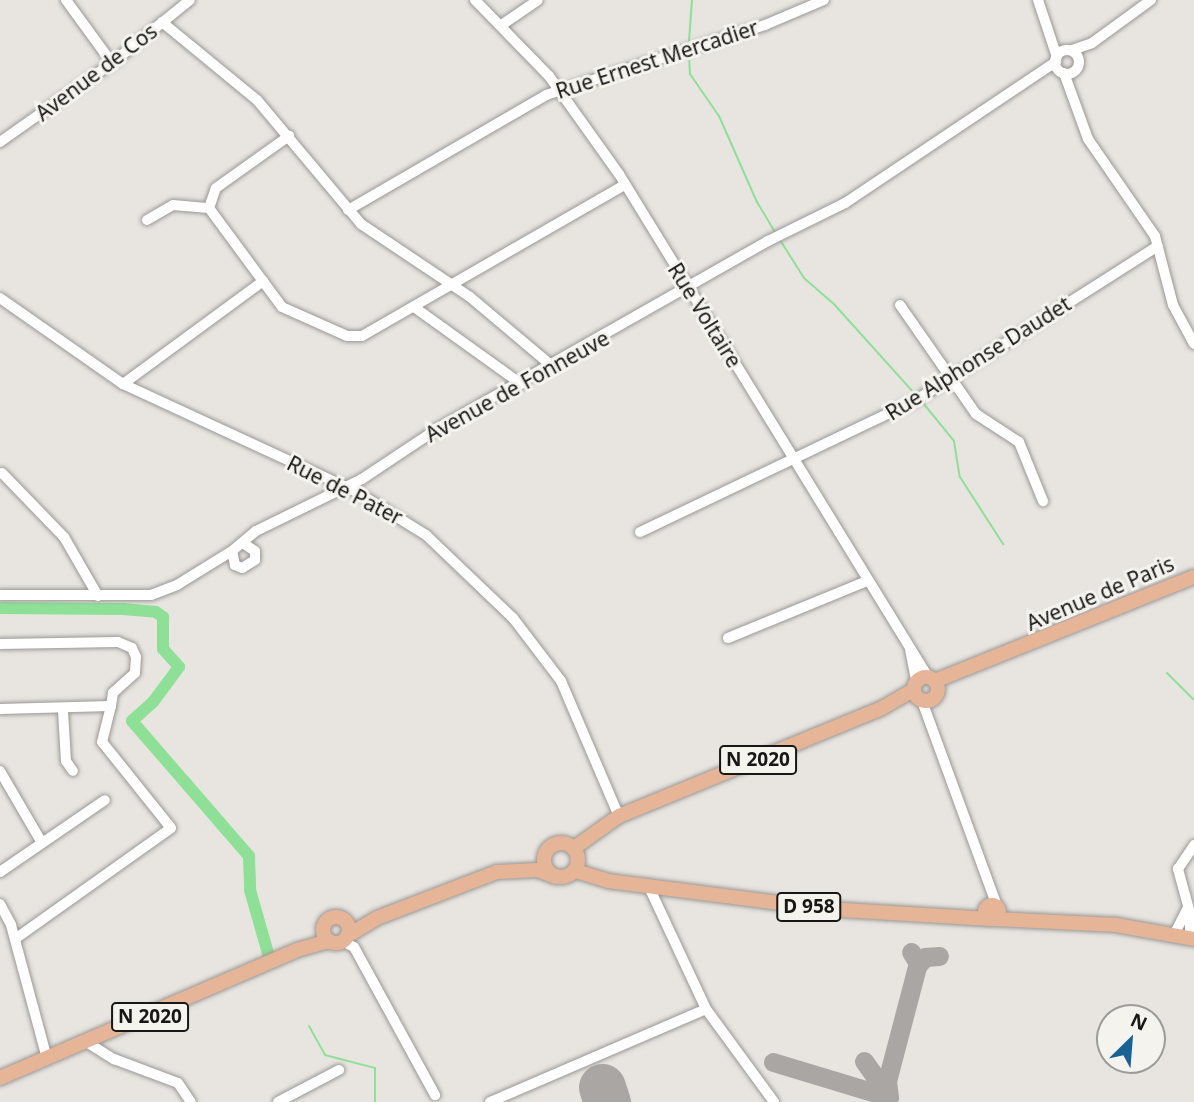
<!DOCTYPE html>
<style>
body{margin:0}
#map{position:relative;width:1194px;height:1102px;overflow:hidden;background:#e8e5e1;font-family:"Noto Sans",sans-serif}
div>[style]{position:absolute}
.stream>*{height:2px;margin:-1px;padding:0 1px;transform-origin:1px;border-radius:1px;background:#8ee097}
.river>*{height:12px;margin:-6px;padding:0 6px;transform-origin:6px;border-radius:6px;background:#8ee097}
.taxiway>*{height:19px;margin:-9.5px;padding:0 9.5px;transform-origin:9.5px;border-radius:9.5px;background:#a9a6a4}
.runway>*{height:47px;margin:-23.5px;padding:0 23.5px;transform-origin:23.5px;border-radius:23.5px;background:#a9a6a4}
.roads{filter:drop-shadow(0 0 2px #9a9894) drop-shadow(0 0 2px #9a9894)}
.minor>*{height:10px;margin:-5px;padding:0 5px;transform-origin:5px;border-radius:5px;background:#fff}
.minor>.ring{margin:-5px;padding:0;box-sizing:content-box;background:none;border:10px solid #fff;border-radius:50%}
.major>*{height:14px;margin:-7px;padding:0 7px;transform-origin:7px;border-radius:7px;background:#e6b497}
.major>.ring{margin:-7px;padding:0;box-sizing:content-box;background:none;border:14px solid #e6b497;border-radius:50%}
span{translate:-50% -50%;white-space:nowrap;text-align:center;line-height:1.15;-webkit-text-stroke:6px #f5f3ee;paint-order:stroke}
.shield-label span{padding:2px 5px;background:#f5f3ee;border:2px solid;border-radius:5px;-webkit-text-stroke-width:0}
.shield-label{font-size:19px;color:#181716;font-weight:700}
.street-label{font-size:21px;color:#181716}
.north{position:absolute;left:1096px;top:1004px;width:70px;height:70px;box-sizing:border-box;background:#f5f3ee;border:2px solid #9d9b98;border-radius:50%;rotate:25deg;font-size:19px;font-weight:700;line-height:28px;text-align:center;color:#181716}
.north::after{content:'';display:block;margin:auto;width:24px;height:32px;background:#186296;clip-path:polygon(50% 0,100% 100%,50% 72%,0 100%)}
</style>
<div id="map">
<div class="stream">
<div style="left:689px;top:41px;width:41px;rotate:-85.8deg"></div>
<div style="left:689px;top:56px;width:18px;rotate:87deg"></div>
<div style="left:690px;top:74px;width:51px;rotate:55.4deg"></div>
<div style="left:719px;top:116px;width:94px;rotate:66.2deg"></div>
<div style="left:757px;top:202px;width:35px;rotate:59deg"></div>
<div style="left:780px;top:240px;width:45px;rotate:57.7deg"></div>
<div style="left:804px;top:278px;width:38px;rotate:41deg"></div>
<div style="left:833px;top:303px;width:122px;rotate:48deg"></div>
<div style="left:923px;top:403px;width:49px;rotate:50.8deg"></div>
<div style="left:954px;top:441px;width:36px;rotate:81deg"></div>
<div style="left:960px;top:477px;width:80px;rotate:57.3deg"></div>
<div style="left:1167px;top:673px;width:38px;rotate:45deg"></div>
<div style="left:309px;top:1026px;width:33px;rotate:61deg"></div>
<div style="left:325px;top:1055px;width:52px;rotate:14.6deg"></div>
<div style="left:375px;top:1068px;width:34px;rotate:90deg"></div>
</div>
<div class="river">
<div style="left:0;top:608px;width:123px;rotate:0.5deg"></div>
<div style="left:123px;top:609px;width:33px;rotate:5deg"></div>
<div style="left:156px;top:612px;width:9px;rotate:36deg"></div>
<div style="left:163px;top:617px;width:32px;rotate:90deg"></div>
<div style="left:163px;top:649px;width:24px;rotate:48deg"></div>
<div style="left:179px;top:667px;width:44px;rotate:126.6deg"></div>
<div style="left:153px;top:702px;width:28px;rotate:138deg"></div>
<div style="left:132px;top:721px;width:179px;rotate:49.1deg"></div>
<div style="left:249px;top:856px;width:34px;rotate:88deg"></div>
<div style="left:250px;top:890px;width:66px;rotate:74.1deg"></div>
</div>
<div class="taxiway">
<div style="left:917px;top:966px;width:12px;rotate:-48deg"></div>
<div style="left:925px;top:957px;width:14px;rotate:-4deg"></div>
<div style="left:864px;top:1061px;width:42px;rotate:54.8deg"></div>
<div style="left:773px;top:1062px;width:121px;rotate:16.8deg"></div>
<div style="left:889px;top:1097px;width:16px;rotate:-97deg"></div>
<div style="left:887px;top:1081px;width:122px;rotate:-75.3deg"></div>
<div style="left:918px;top:963px;width:13px;rotate:-122deg"></div>
</div>
<div class="runway">
<div style="left:602px;top:1087px;width:16px;rotate:72deg"></div>
</div>
<div class="roads">
<div class="minor">
<div style="left:66px;top:0;width:78px;rotate:53.9deg"></div>
<div style="left:475px;top:0;width:106px;rotate:45.8deg"></div>
<div style="left:549px;top:76px;width:120px;rotate:54.5deg"></div>
<div style="left:619px;top:174px;width:590px;rotate:58.44deg"></div>
<div style="left:1038px;top:0;width:60px;rotate:71.6deg"></div>
<div style="left:162px;top:22px;width:123px;rotate:39.4deg"></div>
<div style="left:257px;top:100px;width:162px;rotate:50deg"></div>
<div style="left:361px;top:224px;width:131px;rotate:33.8deg"></div>
<div style="left:470px;top:297px;width:109px;rotate:40.1deg"></div>
<div style="left:503px;top:24px;width:42px;rotate:-34.4deg"></div>
<div style="left:1072px;top:50px;width:21px;rotate:-19deg"></div>
<div style="left:1092px;top:43px;width:73px;rotate:-36.1deg"></div>
<div class="ring" style="left:1055px;top:50px;width:14px;height:14px"></div>
<div style="left:1064px;top:73px;width:70px;rotate:70deg"></div>
<div style="left:1088px;top:139px;width:118px;rotate:55.4deg"></div>
<div style="left:1155px;top:236px;width:71px;rotate:75.4deg"></div>
<div style="left:1173px;top:305px;width:44px;rotate:61.7deg"></div>
<div style="left:0;top:142px;width:137px;rotate:-35.2deg"></div>
<div style="left:112px;top:63px;width:100px;rotate:-38.9deg"></div>
<div style="left:209px;top:208px;width:21px;rotate:-71deg"></div>
<div style="left:216px;top:188px;width:90px;rotate:-35.5deg"></div>
<div style="left:348px;top:210px;width:229px;rotate:-30.1deg"></div>
<div style="left:546px;top:95px;width:230px;rotate:-17.7deg"></div>
<div style="left:765px;top:25px;width:64px;rotate:-23deg"></div>
<div style="left:147px;top:220px;width:30px;rotate:-30deg"></div>
<div style="left:173px;top:205px;width:36px;rotate:5deg"></div>
<div style="left:209px;top:208px;width:123px;rotate:53.6deg"></div>
<div style="left:282px;top:307px;width:71px;rotate:24deg"></div>
<div style="left:347px;top:336px;width:15px"></div>
<div style="left:362px;top:336px;width:303px;rotate:-29.9deg"></div>
<div style="left:0;top:298px;width:150px;rotate:35deg"></div>
<div style="left:123px;top:384px;width:255px;rotate:24.8deg"></div>
<div style="left:355px;top:491px;width:84px;rotate:31.8deg"></div>
<div style="left:426px;top:535px;width:120px;rotate:43.7deg"></div>
<div style="left:513px;top:618px;width:79px;rotate:52.7deg"></div>
<div style="left:561px;top:681px;width:147px;rotate:66.8deg"></div>
<div style="left:900px;top:305px;width:133px;rotate:55.1deg"></div>
<div style="left:976px;top:414px;width:51px;rotate:33.1deg"></div>
<div style="left:1019px;top:442px;width:64px;rotate:67.9deg"></div>
<div style="left:414px;top:307px;width:132px;rotate:35.7deg"></div>
<div style="left:123px;top:384px;width:174px;rotate:-36.3deg"></div>
<div style="left:2px;top:473px;width:89px;rotate:45.9deg"></div>
<div style="left:64px;top:537px;width:68px;rotate:60deg"></div>
<div style="left:640px;top:532px;width:302px;rotate:-25.5deg"></div>
<div style="left:913px;top:402px;width:290px;rotate:-32.5deg"></div>
<div style="left:243px;top:543px;width:14px;rotate:34deg"></div>
<div style="left:255px;top:551px;width:9px;rotate:90deg"></div>
<div style="left:255px;top:560px;width:15px;rotate:148deg"></div>
<div style="left:242px;top:568px;width:8px;rotate:-157deg"></div>
<div style="left:235px;top:565px;width:14px;rotate:-102deg"></div>
<div style="left:232px;top:551px;width:31px;rotate:-40deg"></div>
<div style="left:256px;top:531px;width:118px;rotate:-26.1deg"></div>
<div style="left:362px;top:479px;width:90px;rotate:-33.7deg"></div>
<div style="left:437px;top:429px;width:381px;rotate:-29.6deg"></div>
<div style="left:768px;top:241px;width:86px;rotate:-26.3deg"></div>
<div style="left:845px;top:203px;width:254px;rotate:-33.8deg"></div>
<div style="left:0;top:595px;width:151px"></div>
<div style="left:151px;top:595px;width:28px;rotate:-21deg"></div>
<div style="left:177px;top:585px;width:65px;rotate:-31.7deg"></div>
<div style="left:728px;top:638px;width:150px;rotate:-22.3deg"></div>
<div style="left:0;top:644px;width:118px;rotate:-1deg"></div>
<div style="left:118px;top:642px;width:15px;rotate:23deg"></div>
<div style="left:132px;top:648px;width:10px;rotate:66deg"></div>
<div style="left:136px;top:657px;width:16px;rotate:94deg"></div>
<div style="left:135px;top:673px;width:30px;rotate:138deg"></div>
<div style="left:113px;top:693px;width:13px;rotate:99deg"></div>
<div style="left:111px;top:706px;width:111px;rotate:178.5deg"></div>
<div style="left:910px;top:649px;width:33px;rotate:79deg"></div>
<div style="left:922px;top:701px;width:218px;rotate:69.9deg"></div>
<div style="left:63px;top:711px;width:50px;rotate:86.6deg"></div>
<div style="left:66px;top:761px;width:12px;rotate:55deg"></div>
<div style="left:0;top:771px;width:83px;rotate:59.7deg"></div>
<div style="left:0;top:872px;width:127px;rotate:-34.4deg"></div>
<div style="left:648px;top:885px;width:137px;rotate:64.9deg"></div>
<div style="left:706px;top:1009px;width:115px;rotate:53.8deg"></div>
<div style="left:0;top:904px;width:24px;rotate:62deg"></div>
<div style="left:11px;top:925px;width:138px;rotate:74.9deg"></div>
<div style="left:1174px;top:935px;width:31px;rotate:-63deg"></div>
<div style="left:1190px;top:938px;width:25px;rotate:-90deg"></div>
<div style="left:1190px;top:913px;width:46px;rotate:-105.3deg"></div>
<div style="left:1178px;top:869px;width:29px;rotate:-56deg"></div>
<div style="left:15px;top:939px;width:191px;rotate:-35.4deg"></div>
<div style="left:171px;top:828px;width:110px;rotate:-128.7deg"></div>
<div style="left:102px;top:742px;width:37px;rotate:-76deg"></div>
<div style="left:342px;top:941px;width:13px;rotate:27deg"></div>
<div style="left:354px;top:947px;width:169px;rotate:61.3deg"></div>
<div style="left:88px;top:1043px;width:31px;rotate:32deg"></div>
<div style="left:114px;top:1059px;width:68px;rotate:20.6deg"></div>
<div style="left:178px;top:1083px;width:23px;rotate:56deg"></div>
<div style="left:278px;top:1102px;width:69px;rotate:-27.7deg"></div>
<div style="left:490px;top:1102px;width:235px;rotate:-23.3deg"></div>
</div>
<div class="major">
<div class="ring" style="left:914px;top:677px;width:10px;height:10px"></div>
<div style="left:935px;top:681px;width:279px;rotate:-21.9deg"></div>
<div class="ring" style="left:544px;top:843px;width:20px;height:20px"></div>
<div style="left:574px;top:848px;width:55px;rotate:-35.4deg"></div>
<div style="left:619px;top:816px;width:284px;rotate:-22.3deg"></div>
<div style="left:882px;top:708px;width:36px;rotate:-30deg"></div>
<div style="left:576px;top:871px;width:34px;rotate:17deg"></div>
<div style="left:608px;top:881px;width:221px;rotate:7.3deg"></div>
<div style="left:827px;top:909px;width:163px;rotate:3.5deg"></div>
<div class="ring" style="left:985px;top:905px;width:0;height:0"></div>
<div class="ring" style="left:323px;top:917px;width:12px;height:12px"></div>
<div style="left:995px;top:919px;width:121px;rotate:2.8deg"></div>
<div style="left:1116px;top:925px;width:79px;rotate:10.2deg"></div>
<div style="left:347px;top:936px;width:35px;rotate:-31deg"></div>
<div style="left:377px;top:918px;width:129px;rotate:-21deg"></div>
<div style="left:497px;top:872px;width:40px;rotate:-2.9deg"></div>
<div style="left:537px;top:870px;width:20px;rotate:20deg"></div>
<div style="left:0;top:1078px;width:323px;rotate:-23.3deg"></div>
<div style="left:297px;top:950px;width:33px;rotate:-16deg"></div>
</div>
</div>
<div class="shield-label">
<span style="left:758px;top:760px">N 2020</span>
<span style="left:809px;top:907px">D 958</span>
<span style="left:150px;top:1017px">N 2020</span>
</div>
<div class="street-label">
<span style="left:657px;top:59px;rotate:-18deg">Rue Ernest Mercadier</span>
<span style="left:96px;top:72px;rotate:-37deg">Avenue de Cos</span>
<span style="left:705px;top:315px;rotate:58deg">Rue Voltaire</span>
<span style="left:978px;top:358px;rotate:-32deg">Rue Alphonse Daudet</span>
<span style="left:517px;top:386px;rotate:-29deg">Avenue de Fonneuve</span>
<span style="left:345px;top:490px;rotate:27deg">Rue de Pater</span>
<span style="left:1100px;top:593px;rotate:-23deg">Avenue de Paris</span>
</div>
<div class="north">N</div>
</div>
